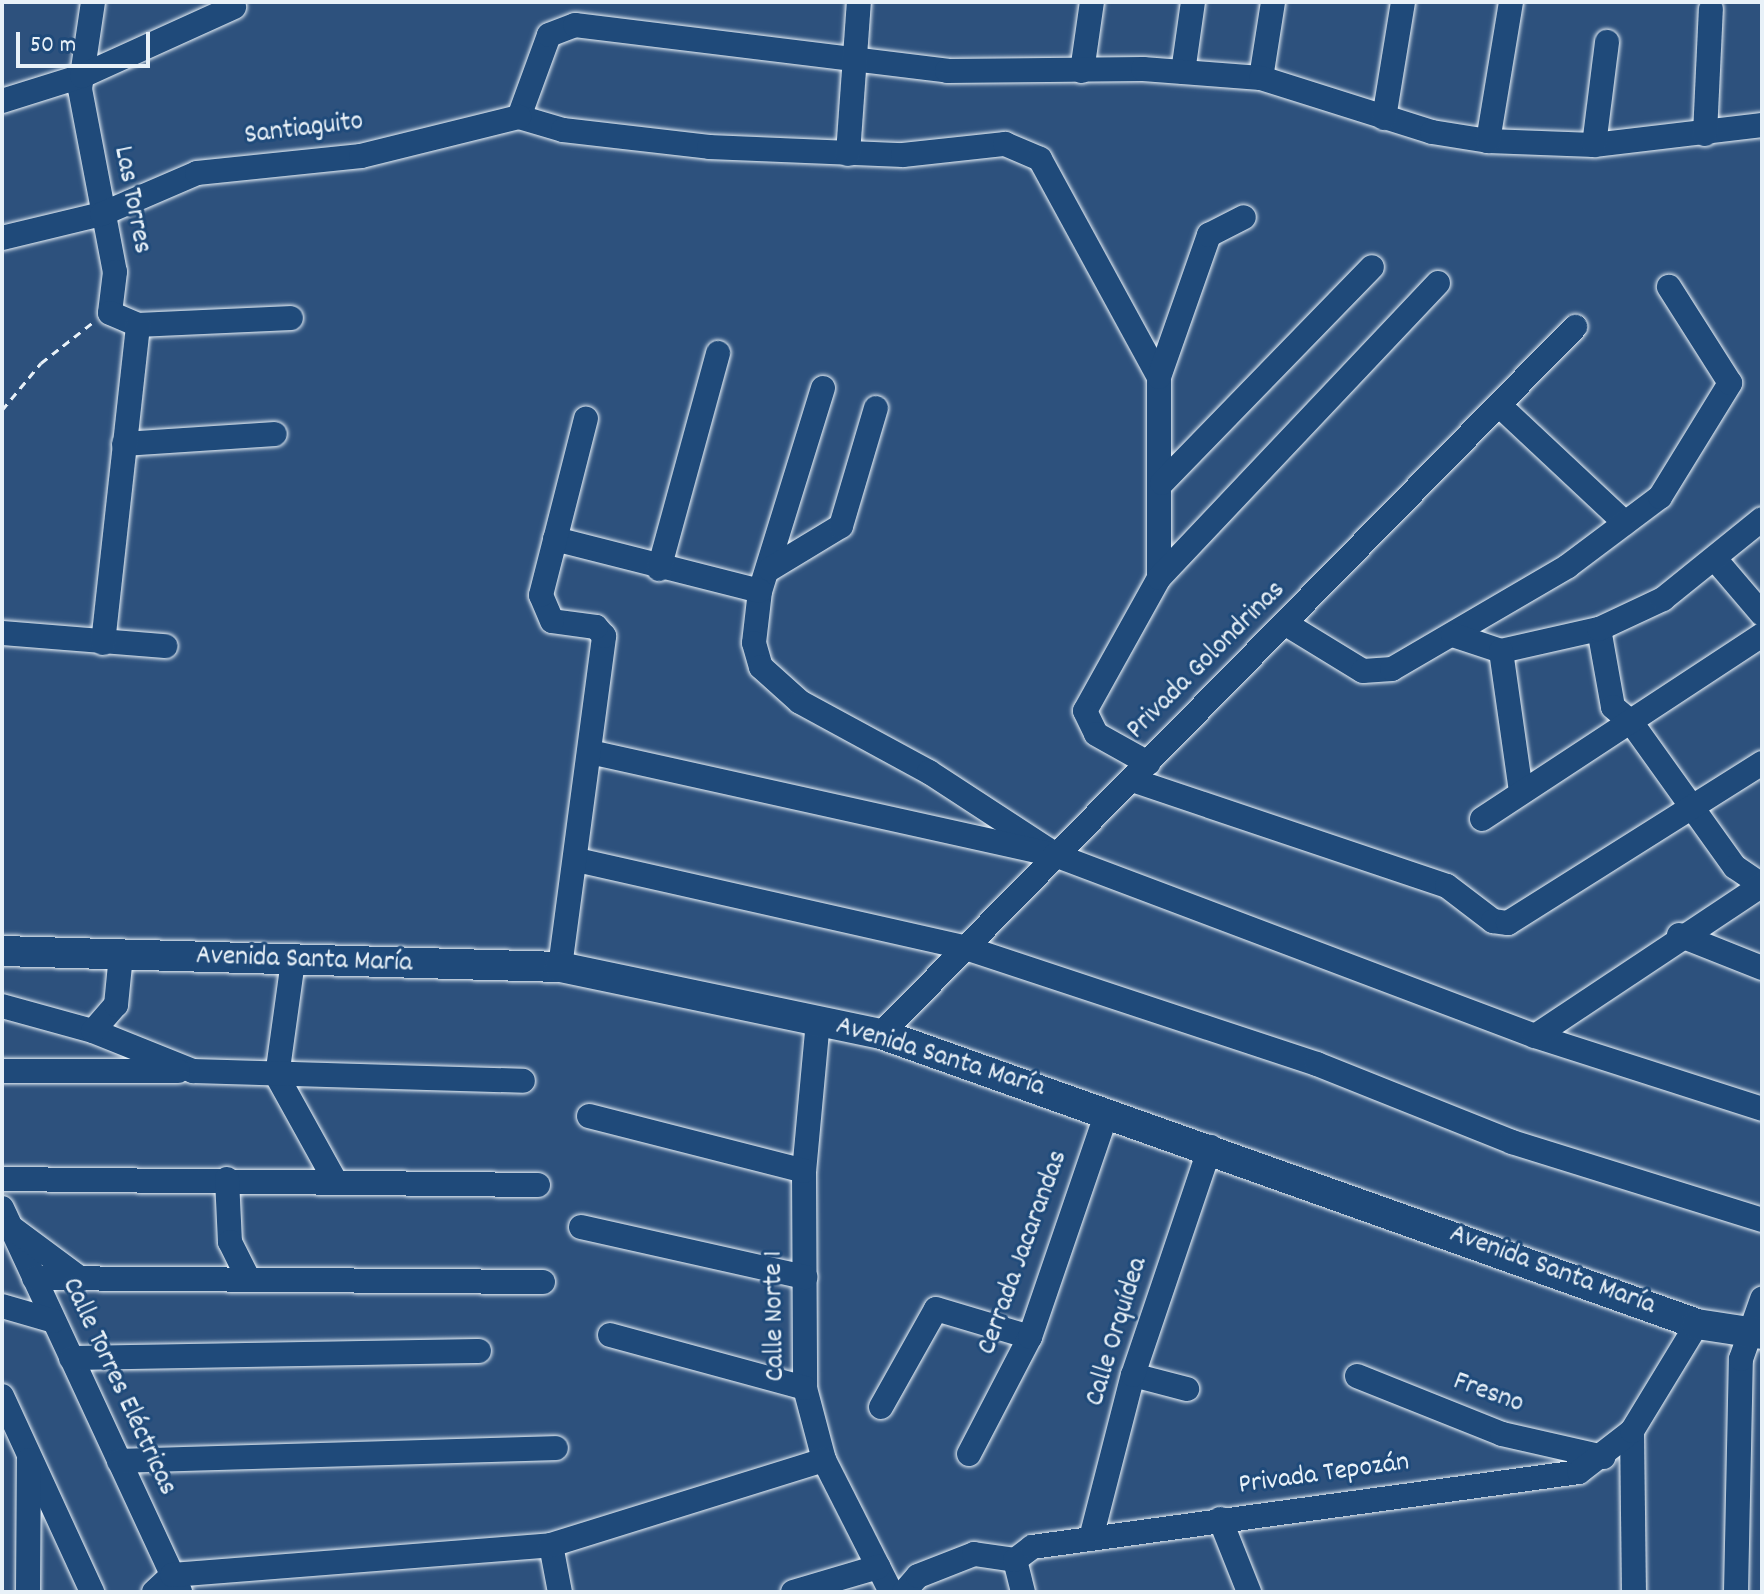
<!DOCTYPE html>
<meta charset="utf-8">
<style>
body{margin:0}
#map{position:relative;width:1764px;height:1594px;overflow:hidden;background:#2d517d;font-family:Dekko,sans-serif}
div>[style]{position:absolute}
.path>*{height:3px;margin-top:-1.5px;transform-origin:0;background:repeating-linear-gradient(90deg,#e8f1f8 0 8px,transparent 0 14px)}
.roads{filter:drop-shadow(0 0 2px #e8f1f8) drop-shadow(0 0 2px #e8f1f8)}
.minor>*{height:24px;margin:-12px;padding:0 12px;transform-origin:12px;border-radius:12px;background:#1f4a7a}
.major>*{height:30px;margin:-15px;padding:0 15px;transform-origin:15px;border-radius:15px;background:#1f4a7a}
span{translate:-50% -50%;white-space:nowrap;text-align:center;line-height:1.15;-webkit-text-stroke:6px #1f4a7a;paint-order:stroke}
.street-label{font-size:28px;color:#e8f1f8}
.frame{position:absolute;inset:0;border:4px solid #e8f1f8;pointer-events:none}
.scale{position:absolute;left:16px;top:32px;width:134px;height:36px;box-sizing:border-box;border:4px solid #e8f1f8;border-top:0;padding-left:10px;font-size:24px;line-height:28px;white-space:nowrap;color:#e8f1f8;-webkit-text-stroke:6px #1f4a7a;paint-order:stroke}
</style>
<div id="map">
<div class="path">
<div style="left:2px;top:410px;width:61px;rotate:-50.3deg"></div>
<div style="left:41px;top:363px;width:65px;rotate:-38.1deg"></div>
</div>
<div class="roads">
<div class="minor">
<div style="left:93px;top:2px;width:88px;rotate:98.5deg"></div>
<div style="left:80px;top:89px;width:186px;rotate:79.2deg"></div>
<div style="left:115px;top:272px;width:41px;rotate:97deg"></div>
<div style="left:110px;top:313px;width:30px;rotate:23deg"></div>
<div style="left:138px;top:325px;width:153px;rotate:-2.6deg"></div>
<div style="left:1082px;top:71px;width:70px;rotate:-81.8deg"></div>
<div style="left:1183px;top:72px;width:71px;rotate:-81.9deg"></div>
<div style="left:1261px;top:78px;width:77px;rotate:-81deg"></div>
<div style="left:2px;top:101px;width:84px;rotate:-17.4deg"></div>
<div style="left:82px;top:76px;width:167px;rotate:-24.4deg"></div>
<div style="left:519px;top:117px;width:87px;rotate:-69.9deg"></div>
<div style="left:549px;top:35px;width:28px;rotate:-21deg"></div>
<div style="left:575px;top:25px;width:375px;rotate:7deg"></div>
<div style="left:947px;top:71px;width:196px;rotate:-0.6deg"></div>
<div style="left:1143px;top:69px;width:118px;rotate:4.4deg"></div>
<div style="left:1261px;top:78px;width:179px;rotate:17.5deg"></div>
<div style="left:1432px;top:132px;width:57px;rotate:9.1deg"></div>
<div style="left:1488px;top:141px;width:106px;rotate:2.2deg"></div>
<div style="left:1594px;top:145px;width:169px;rotate:-6.8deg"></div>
<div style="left:519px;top:117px;width:46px;rotate:16.5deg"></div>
<div style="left:563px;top:130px;width:147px;rotate:6.6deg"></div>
<div style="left:709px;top:147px;width:194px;rotate:2.4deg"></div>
<div style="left:903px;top:155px;width:103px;rotate:-6.2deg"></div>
<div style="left:1005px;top:144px;width:38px;rotate:23deg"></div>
<div style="left:1040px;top:159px;width:248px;rotate:61.4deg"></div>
<div style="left:1159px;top:377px;width:201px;rotate:90deg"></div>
<div style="left:1159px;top:578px;width:152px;rotate:119.1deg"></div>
<div style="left:1085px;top:711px;width:25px;rotate:64deg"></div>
<div style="left:1096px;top:734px;width:60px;rotate:29.1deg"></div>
<div style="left:1384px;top:118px;width:118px;rotate:-80.7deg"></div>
<div style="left:1705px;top:134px;width:125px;rotate:-87.3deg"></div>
<div style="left:1488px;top:141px;width:141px;rotate:-80.6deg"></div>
<div style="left:1594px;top:145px;width:104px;rotate:-82.8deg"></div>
<div style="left:848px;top:154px;width:152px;rotate:-85.9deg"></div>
<div style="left:2px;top:238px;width:103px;rotate:-13.5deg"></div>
<div style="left:102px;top:214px;width:103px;rotate:-23.3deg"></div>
<div style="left:197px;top:173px;width:165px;rotate:-5.9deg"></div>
<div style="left:361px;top:156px;width:163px;rotate:-13.9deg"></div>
<div style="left:1159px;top:377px;width:151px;rotate:-70.6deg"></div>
<div style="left:1209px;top:235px;width:39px;rotate:-27deg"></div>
<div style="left:823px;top:388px;width:213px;rotate:107.2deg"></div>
<div style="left:760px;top:591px;width:52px;rotate:96.6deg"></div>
<div style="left:754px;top:643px;width:25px;rotate:74deg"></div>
<div style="left:761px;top:667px;width:52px;rotate:41.9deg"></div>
<div style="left:800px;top:702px;width:147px;rotate:28.5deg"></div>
<div style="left:929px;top:772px;width:145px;rotate:33.1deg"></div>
<div style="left:1500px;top:406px;width:171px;rotate:43.1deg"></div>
<div style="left:124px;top:444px;width:151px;rotate:-3.8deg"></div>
<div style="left:1162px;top:483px;width:301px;rotate:-45.8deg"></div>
<div style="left:555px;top:539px;width:211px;rotate:14.2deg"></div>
<div style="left:1715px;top:559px;width:72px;rotate:49.5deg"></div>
<div style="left:659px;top:569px;width:224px;rotate:-74.7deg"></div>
<div style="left:770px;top:569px;width:83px;rotate:-31.2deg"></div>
<div style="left:841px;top:526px;width:123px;rotate:-73.5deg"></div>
<div style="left:1159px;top:578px;width:406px;rotate:-46.6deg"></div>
<div style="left:1286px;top:624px;width:90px;rotate:31.4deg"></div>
<div style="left:1363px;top:671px;width:29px;rotate:-4deg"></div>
<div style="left:1392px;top:669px;width:204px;rotate:-30.3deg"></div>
<div style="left:1568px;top:566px;width:115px;rotate:-36.9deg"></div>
<div style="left:1660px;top:497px;width:134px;rotate:-58.4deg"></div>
<div style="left:1730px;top:383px;width:114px;rotate:-122.4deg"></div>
<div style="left:1599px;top:629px;width:79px;rotate:79.8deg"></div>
<div style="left:1613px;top:707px;width:23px;rotate:40deg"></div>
<div style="left:1631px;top:722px;width:178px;rotate:54.4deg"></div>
<div style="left:1735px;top:867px;width:32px;rotate:34deg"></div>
<div style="left:2px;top:633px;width:164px;rotate:4.6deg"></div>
<div style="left:1453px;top:635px;width:51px;rotate:18.4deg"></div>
<div style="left:1501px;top:651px;width:100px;rotate:-12.7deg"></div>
<div style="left:1599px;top:629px;width:71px;rotate:-25.1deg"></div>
<div style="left:1663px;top:599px;width:127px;rotate:-38.9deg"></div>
<div style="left:103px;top:643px;width:320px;rotate:-83.7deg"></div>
<div style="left:1501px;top:651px;width:142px;rotate:81.9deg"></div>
<div style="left:590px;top:752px;width:476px;rotate:12.5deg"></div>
<div style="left:1055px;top:855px;width:513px;rotate:20.66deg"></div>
<div style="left:1535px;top:1036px;width:238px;rotate:17.8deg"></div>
<div style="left:1132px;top:780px;width:332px;rotate:18.6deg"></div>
<div style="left:1447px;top:886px;width:58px;rotate:37.3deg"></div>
<div style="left:1493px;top:921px;width:15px;rotate:8deg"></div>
<div style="left:1508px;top:923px;width:300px;rotate:-32.2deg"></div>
<div style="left:1482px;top:819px;width:335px;rotate:-33.3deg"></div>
<div style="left:577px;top:860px;width:399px;rotate:12.7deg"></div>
<div style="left:966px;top:948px;width:370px;rotate:18.3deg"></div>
<div style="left:1317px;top:1064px;width:210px;rotate:21.8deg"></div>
<div style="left:1512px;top:1142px;width:262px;rotate:17.3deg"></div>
<div style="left:1679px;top:935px;width:89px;rotate:21.7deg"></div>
<div style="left:293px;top:961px;width:116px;rotate:97.9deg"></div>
<div style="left:277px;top:1076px;width:118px;rotate:61deg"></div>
<div style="left:560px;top:967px;width:334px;rotate:-82.4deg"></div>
<div style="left:604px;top:636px;width:12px;rotate:-132deg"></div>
<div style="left:596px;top:627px;width:44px;rotate:-172.2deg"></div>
<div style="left:552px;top:621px;width:28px;rotate:-113deg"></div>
<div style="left:541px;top:595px;width:182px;rotate:-75.7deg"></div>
<div style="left:2px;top:1006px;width:94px;rotate:15.4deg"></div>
<div style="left:93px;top:1031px;width:108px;rotate:21.8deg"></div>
<div style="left:193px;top:1071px;width:330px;rotate:1.7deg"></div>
<div style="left:818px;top:1021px;width:151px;rotate:95.3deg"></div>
<div style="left:804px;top:1171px;width:217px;rotate:89.7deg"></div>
<div style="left:805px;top:1388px;width:74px;rotate:75.2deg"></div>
<div style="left:824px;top:1460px;width:148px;rotate:63.1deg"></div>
<div style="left:93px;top:1031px;width:35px;rotate:-49deg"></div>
<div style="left:116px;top:1005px;width:50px;rotate:-84.3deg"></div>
<div style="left:881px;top:1034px;width:991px;rotate:-45.53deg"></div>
<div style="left:1535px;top:1036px;width:273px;rotate:-33.6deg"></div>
<div style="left:2px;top:1071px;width:176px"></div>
<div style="left:589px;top:1116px;width:222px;rotate:14.3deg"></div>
<div style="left:2px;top:1179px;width:536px;rotate:0.64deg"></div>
<div style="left:227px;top:1179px;width:63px;rotate:87.3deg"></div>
<div style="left:230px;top:1242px;width:42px;rotate:63.4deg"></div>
<div style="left:2px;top:1208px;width:423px;rotate:65.1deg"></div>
<div style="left:581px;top:1227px;width:230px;rotate:12.6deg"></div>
<div style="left:12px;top:1228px;width:86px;rotate:36.5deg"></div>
<div style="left:34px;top:1278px;width:509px;rotate:0.45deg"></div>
<div style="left:2px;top:1306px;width:54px;rotate:16.1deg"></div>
<div style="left:610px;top:1335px;width:202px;rotate:15.2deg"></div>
<div style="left:71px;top:1358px;width:408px;rotate:-1deg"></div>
<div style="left:1133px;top:1375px;width:56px;rotate:14.5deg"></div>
<div style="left:1357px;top:1376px;width:156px;rotate:21.8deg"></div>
<div style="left:1502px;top:1434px;width:104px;rotate:12.8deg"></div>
<div style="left:2px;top:1396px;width:216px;rotate:65.3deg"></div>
<div style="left:881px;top:1407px;width:112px;rotate:-60.7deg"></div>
<div style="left:936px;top:1309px;width:98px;rotate:16.6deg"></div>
<div style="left:1632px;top:1431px;width:161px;rotate:89.3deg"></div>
<div style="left:969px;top:1454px;width:132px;rotate:-62.5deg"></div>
<div style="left:1030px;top:1337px;width:238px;rotate:-71.1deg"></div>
<div style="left:119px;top:1461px;width:437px;rotate:-1.7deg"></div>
<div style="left:1220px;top:1519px;width:79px;rotate:68.3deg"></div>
<div style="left:1091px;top:1538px;width:168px;rotate:-75.6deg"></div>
<div style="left:1133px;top:1375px;width:241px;rotate:-71.3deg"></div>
<div style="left:551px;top:1545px;width:48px;rotate:79.2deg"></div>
<div style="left:1015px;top:1560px;width:33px;rotate:76deg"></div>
<div style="left:28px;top:1592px;width:132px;rotate:-89.6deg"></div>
<div style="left:154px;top:1592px;width:25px;rotate:-43deg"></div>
<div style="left:172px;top:1575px;width:380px;rotate:-4.5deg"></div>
<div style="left:551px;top:1545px;width:286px;rotate:-17.3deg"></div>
<div style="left:793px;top:1592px;width:89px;rotate:-16.4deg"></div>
<div style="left:904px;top:1592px;width:21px;rotate:-49deg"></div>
<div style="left:918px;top:1576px;width:60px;rotate:-21.4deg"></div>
<div style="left:974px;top:1554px;width:41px;rotate:8.3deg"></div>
<div style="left:1015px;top:1560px;width:21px;rotate:-37deg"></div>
<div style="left:1032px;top:1547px;width:552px;rotate:-7.81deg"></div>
<div style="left:1579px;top:1472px;width:67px;rotate:-37.7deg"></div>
<div style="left:1632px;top:1431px;width:125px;rotate:-58.7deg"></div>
<div style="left:1736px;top:1592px;width:233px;rotate:-88.8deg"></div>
<div style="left:1741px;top:1359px;width:64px;rotate:-70.7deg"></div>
</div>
<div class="major">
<div style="left:2px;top:951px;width:558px;rotate:1.64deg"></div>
<div style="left:560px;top:967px;width:328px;rotate:11.8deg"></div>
<div style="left:881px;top:1034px;width:866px;rotate:19.56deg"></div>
<div style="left:1697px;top:1324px;width:66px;rotate:8.7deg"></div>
</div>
</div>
<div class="street-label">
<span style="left:304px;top:130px;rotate:-7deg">Santiaguito</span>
<span style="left:131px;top:200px;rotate:79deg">Las Torres</span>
<span style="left:1207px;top:661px;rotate:-45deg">Privada Golondrinas</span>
<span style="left:304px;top:961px;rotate:2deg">Avenida Santa María</span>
<span style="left:940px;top:1058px;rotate:17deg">Avenida Santa María</span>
<span style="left:1024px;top:1253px;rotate:-70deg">Cerrada Jacarandas</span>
<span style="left:1552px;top:1271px;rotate:20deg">Avenida Santa María</span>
<span style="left:776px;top:1316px;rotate:-91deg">Calle Norte 1</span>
<span style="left:1118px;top:1332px;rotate:-73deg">Calle Orquídea</span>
<span style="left:118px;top:1387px;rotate:65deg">Calle Torres Eléctricas</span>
<span style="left:1488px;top:1394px;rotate:20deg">Fresno</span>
<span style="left:1324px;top:1475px;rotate:-8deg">Privada Tepozán</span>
</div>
<div class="frame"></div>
<div class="scale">50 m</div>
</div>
